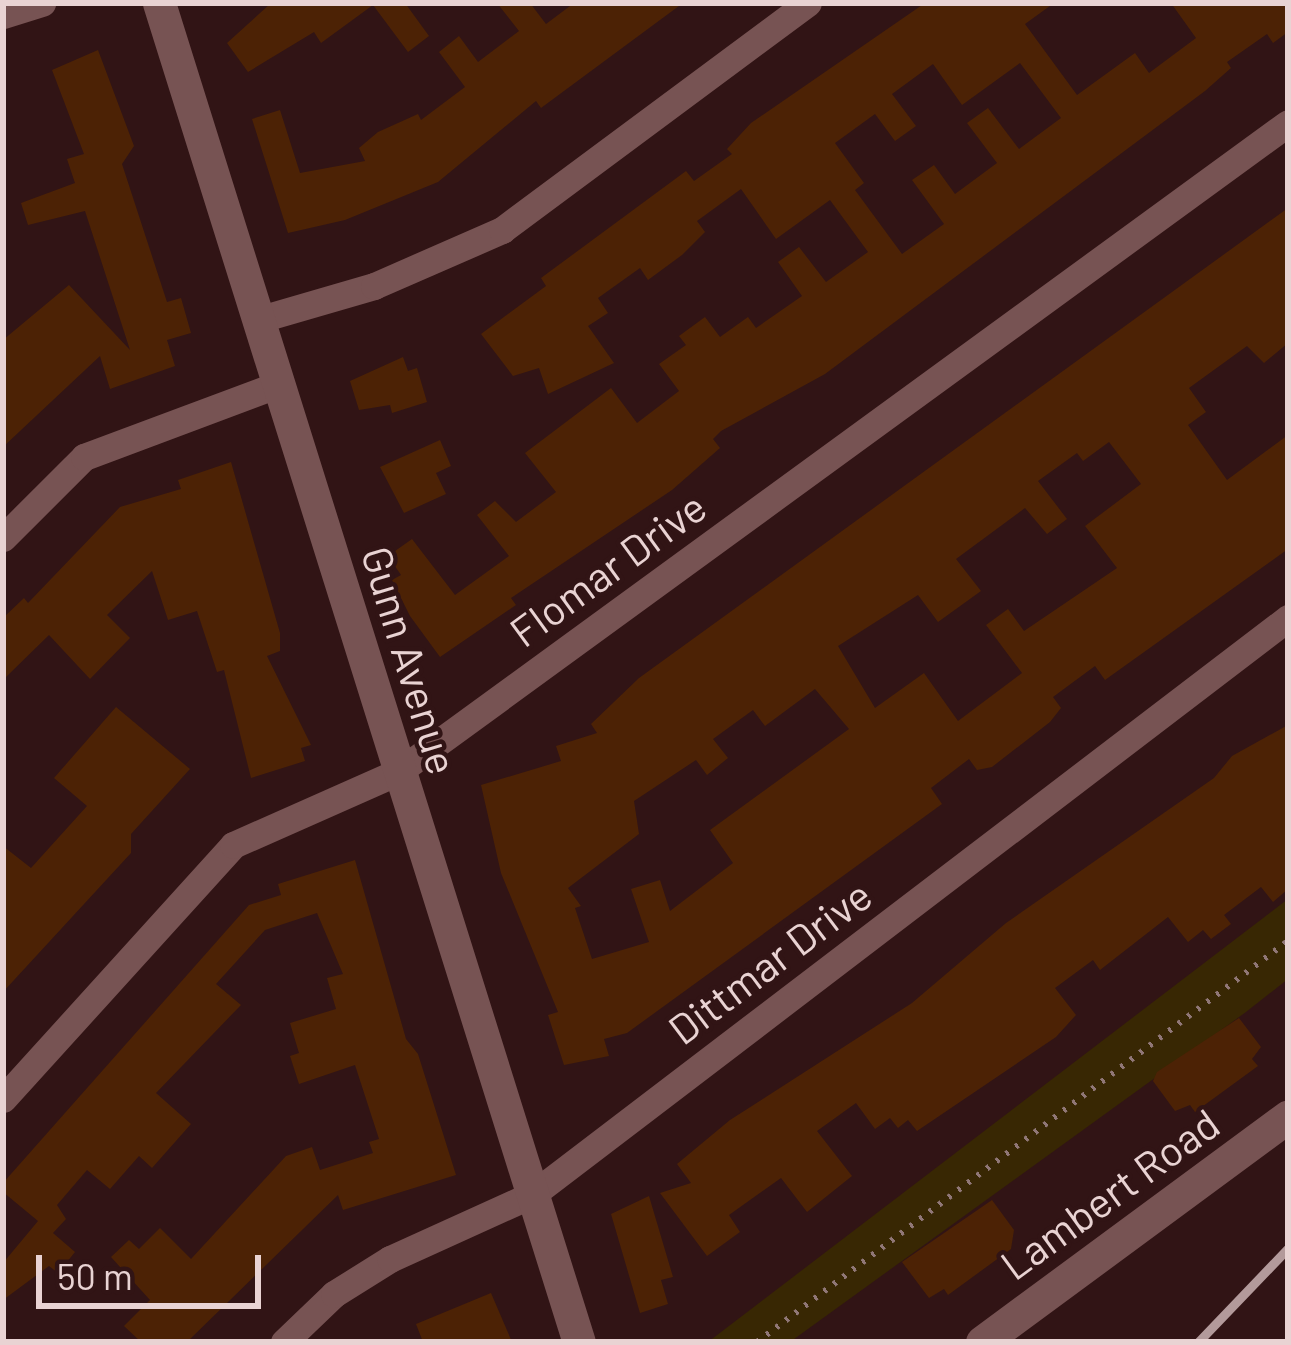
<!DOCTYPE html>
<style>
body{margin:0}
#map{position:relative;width:1291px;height:1345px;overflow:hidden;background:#311415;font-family:Barlow,sans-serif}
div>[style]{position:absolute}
.green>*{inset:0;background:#382703}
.building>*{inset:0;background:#4c2205}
.path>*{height:6px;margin-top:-3px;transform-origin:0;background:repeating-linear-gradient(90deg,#907777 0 3px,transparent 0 12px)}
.minor>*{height:27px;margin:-13.5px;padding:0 13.5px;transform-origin:13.5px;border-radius:13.5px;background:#775353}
.tertiary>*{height:33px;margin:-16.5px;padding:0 16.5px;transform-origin:16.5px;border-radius:16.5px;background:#775353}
.secondary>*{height:33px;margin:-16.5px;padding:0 16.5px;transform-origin:16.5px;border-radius:16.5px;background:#775353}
.rail>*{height:9px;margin:-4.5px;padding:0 4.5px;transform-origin:4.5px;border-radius:4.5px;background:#b39a9b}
span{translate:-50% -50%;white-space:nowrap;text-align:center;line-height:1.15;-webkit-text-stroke:9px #311415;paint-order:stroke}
.street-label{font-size:42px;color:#e9d3d3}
.frame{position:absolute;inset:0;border:6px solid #e9d3d3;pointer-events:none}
.scale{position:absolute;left:36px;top:1255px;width:225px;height:54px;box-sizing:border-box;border:6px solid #e9d3d3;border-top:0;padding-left:15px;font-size:36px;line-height:42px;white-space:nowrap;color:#e9d3d3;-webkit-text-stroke:9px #311415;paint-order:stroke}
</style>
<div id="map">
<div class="green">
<div style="clip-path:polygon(1288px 899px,1288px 979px,1246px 1012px,790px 1342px,708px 1342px)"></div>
</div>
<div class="building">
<div style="clip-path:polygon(271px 3px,405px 3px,429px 36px,408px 52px,373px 5px,321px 43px,314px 32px,248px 72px,227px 43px)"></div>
<div style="clip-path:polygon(497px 3px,530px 3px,546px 24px,574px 3px,683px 3px,541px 108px,536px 101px,438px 182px,345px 220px,288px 233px,252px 119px,280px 110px,300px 173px,365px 161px,359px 148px,378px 132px,418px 114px,421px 120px,465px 87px,439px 52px,459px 36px,478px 62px,519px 31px)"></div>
<div style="clip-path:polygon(evenodd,925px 3px,1054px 3px,1025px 24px,1077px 95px,1135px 53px,1149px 73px,1196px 38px,1171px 3px,1288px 3px,1288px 32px,1273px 43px,1267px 34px,1227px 62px,1231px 68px,1205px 91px,825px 374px,721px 431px,713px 439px,720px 448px,672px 490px,511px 598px,516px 605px,440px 657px,410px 616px,392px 580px,401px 575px,388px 556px,412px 539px,455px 595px,509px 556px,477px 515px,495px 501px,516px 522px,556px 492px,525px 453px,611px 388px,637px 423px,679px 391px,659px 364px,686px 345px,679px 336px,705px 317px,720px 337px,748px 317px,756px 328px,802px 296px,778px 262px,799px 247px,826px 282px,868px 252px,830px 200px,776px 239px,741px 189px,697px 221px,705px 232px,682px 255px,648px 280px,640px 268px,598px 298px,608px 313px,588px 326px,614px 363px,548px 394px,539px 368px,513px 376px,481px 334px,546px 286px,541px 278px,686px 171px,694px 181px,732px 154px,727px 149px,751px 123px,925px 3px,1020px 63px,1061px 118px,1019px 149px,988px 108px,967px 123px,997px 163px,955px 194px,934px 165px,912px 180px,944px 224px,902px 254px,855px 190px,864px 183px,835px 143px,875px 114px,895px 141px,916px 126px,892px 94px,933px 64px,962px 105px,1020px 63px)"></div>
<div style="clip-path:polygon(98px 50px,134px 146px,122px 164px,167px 302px,181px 298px,191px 333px,167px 340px,175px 366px,110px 389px,100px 356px,3px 447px,3px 340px,69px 285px,130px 350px,85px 211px,28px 225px,21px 203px,75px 183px,67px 159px,84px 154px,52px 70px)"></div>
<div style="clip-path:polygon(evenodd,1288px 208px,1288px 343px,1264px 363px,1247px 346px,1189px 388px,1206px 412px,1188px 425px,1227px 480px,1288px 435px,1288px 549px,1105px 680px,1095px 666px,1053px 697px,1061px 708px,1050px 722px,992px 767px,977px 770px,969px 759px,931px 788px,942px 804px,627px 1033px,604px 1039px,609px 1056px,564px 1065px,548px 1015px,558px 1012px,501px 873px,481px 785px,561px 761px,556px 746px,597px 733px,591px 724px,639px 678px,1288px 208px,1109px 442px,1141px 484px,1085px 526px,1117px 568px,1024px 631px,1008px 609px,986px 625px,1022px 673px,958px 721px,924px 673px,875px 708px,838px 646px,918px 595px,938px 622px,981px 591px,956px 559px,1025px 508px,1047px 534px,1067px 519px,1038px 481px,1077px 453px,1083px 461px,1109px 442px,1288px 208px,815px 689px,849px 729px,710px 830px,733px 863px,670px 911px,660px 880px,631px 889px,649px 942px,592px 959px,575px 908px,581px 906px,568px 888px,639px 834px,634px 801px,696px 760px,707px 775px,728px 758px,713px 739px,753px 710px,765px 726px,815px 689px)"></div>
<div style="clip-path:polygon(403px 357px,408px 371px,417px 368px,427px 402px,392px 413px,390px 405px,359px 410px,350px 381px)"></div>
<div style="clip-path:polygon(440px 440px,451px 466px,436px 473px,446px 494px,404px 513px,380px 467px)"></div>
<div style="clip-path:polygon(231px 462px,280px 633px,280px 651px,267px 656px,311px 745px,301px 748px,305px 761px,251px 778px,224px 670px,217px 672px,197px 611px,168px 620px,152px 571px,107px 615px,130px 638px,90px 679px,49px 635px,3px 680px,3px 618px,24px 598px,28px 603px,120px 507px,181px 489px,178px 480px)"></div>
<div style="clip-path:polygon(116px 707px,190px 769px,131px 834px,131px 853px,3px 992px,3px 846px,31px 868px,87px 806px,54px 778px)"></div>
<div style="clip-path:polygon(1288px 725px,1288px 889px,1273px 902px,1261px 887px,1224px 915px,1231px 924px,1211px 939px,1203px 930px,1188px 942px,1168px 917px,1100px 970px,1093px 960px,1055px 988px,1076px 1015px,1056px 1037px,917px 1131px,908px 1120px,898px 1128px,890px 1118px,875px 1129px,856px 1103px,817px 1131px,852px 1176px,807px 1212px,781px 1178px,729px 1215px,740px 1232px,707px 1256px,660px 1193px,691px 1183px,677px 1164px,730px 1120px,912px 1003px,1006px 923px,1214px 778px,1232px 756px)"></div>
<div style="clip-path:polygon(355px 860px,406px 1039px,418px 1054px,456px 1175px,343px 1210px,338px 1195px,187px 1342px,141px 1342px,124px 1326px,150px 1300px,111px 1257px,129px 1240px,139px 1249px,160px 1228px,191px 1259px,286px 1156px,312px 1147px,320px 1170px,373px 1153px,369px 1142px,379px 1139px,355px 1065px,299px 1084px,290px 1056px,299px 1053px,290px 1023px,336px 1009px,327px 978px,343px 974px,317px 913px,265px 930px,216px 984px,241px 1005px,156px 1093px,191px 1124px,152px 1168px,139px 1156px,110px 1189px,87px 1170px,57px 1205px,66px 1219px,53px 1233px,75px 1252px,58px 1273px,49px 1266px,3px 1300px,3px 1263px,38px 1221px,3px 1192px,3px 1183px,249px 905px,281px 895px,278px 884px)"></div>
<div style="clip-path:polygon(1239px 1018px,1261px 1047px,1252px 1059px,1258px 1066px,1195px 1112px,1190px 1105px,1175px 1111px,1153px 1081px,1157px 1072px)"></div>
<div style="clip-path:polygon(649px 1196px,673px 1277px,661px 1280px,668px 1304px,640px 1313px,611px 1214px)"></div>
<div style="clip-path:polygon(992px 1200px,1014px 1230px,1011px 1249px,948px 1295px,944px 1289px,929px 1298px,902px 1262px)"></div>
<div style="clip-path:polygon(491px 1293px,512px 1342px,423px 1342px,416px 1324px)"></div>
</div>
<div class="path">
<div style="left:757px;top:1342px;width:665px;rotate:-37.06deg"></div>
</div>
<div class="minor">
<div style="left:3px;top:15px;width:41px;rotate:-17.1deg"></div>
<div style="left:257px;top:320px;width:122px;rotate:-16.2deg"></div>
<div style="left:374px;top:286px;width:140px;rotate:-23.6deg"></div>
<div style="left:502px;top:230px;width:381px;rotate:-36.6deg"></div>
<div style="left:3px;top:538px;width:115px;rotate:-45deg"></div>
<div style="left:84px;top:457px;width:208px;rotate:-20.5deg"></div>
<div style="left:3px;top:1099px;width:343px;rotate:-47.8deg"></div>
<div style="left:233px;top:845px;width:180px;rotate:-23.9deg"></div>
<div style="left:398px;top:772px;width:1101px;rotate:-36.1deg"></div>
<div style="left:284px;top:1342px;width:69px;rotate:-43.8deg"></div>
<div style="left:334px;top:1294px;width:66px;rotate:-32deg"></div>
<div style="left:390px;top:1259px;width:157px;rotate:-24.4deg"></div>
<div style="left:533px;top:1194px;width:950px;rotate:-37.34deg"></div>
</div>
<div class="tertiary">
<div style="left:159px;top:3px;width:1403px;rotate:72.59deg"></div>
</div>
<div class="secondary">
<div style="left:982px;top:1342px;width:380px;rotate:-36.4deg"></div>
</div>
<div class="rail">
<div style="left:1198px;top:1342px;width:130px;rotate:-46.2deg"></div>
</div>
<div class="street-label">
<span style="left:607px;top:568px;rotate:-36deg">Flomar Drive</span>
<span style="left:411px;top:660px;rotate:73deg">Gunn Avenue</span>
<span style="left:769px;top:961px;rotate:-37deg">Dittmar Drive</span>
<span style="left:1109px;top:1193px;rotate:-36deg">Lambert Road</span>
</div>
<div class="frame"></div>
<div class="scale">50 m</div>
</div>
